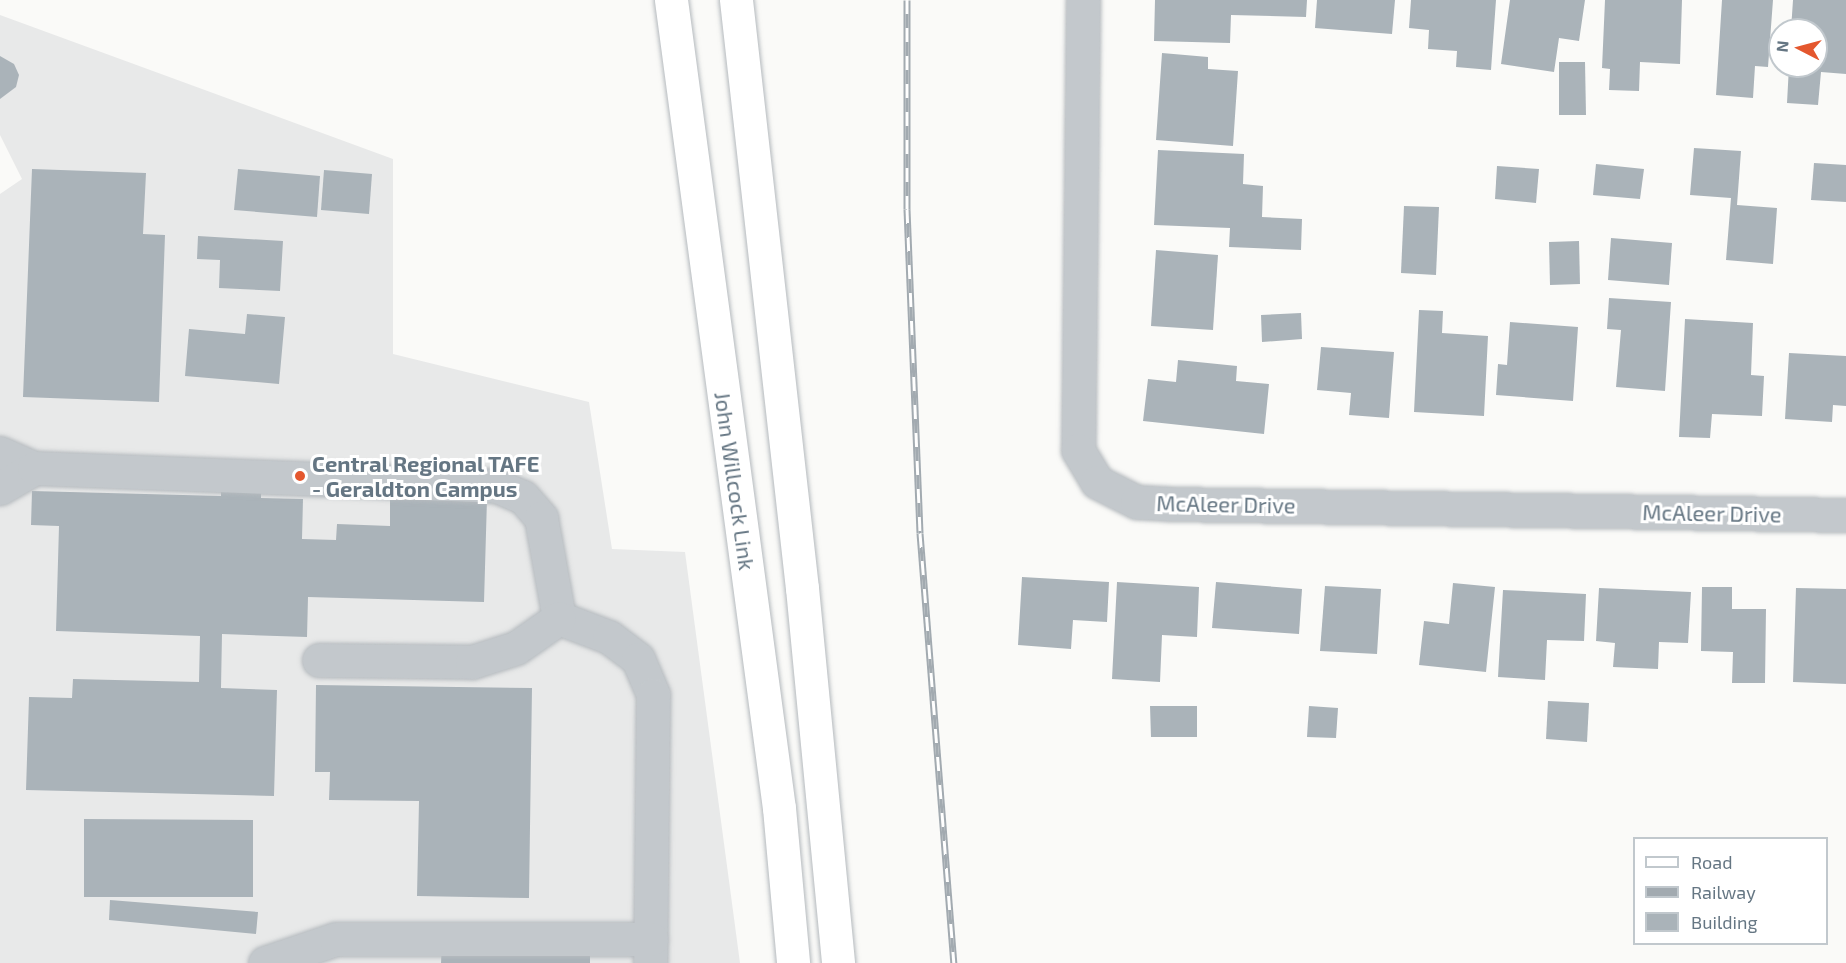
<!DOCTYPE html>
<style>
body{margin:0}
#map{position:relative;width:1846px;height:963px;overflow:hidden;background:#fafaf8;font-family:"Exo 2",sans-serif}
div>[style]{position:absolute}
.built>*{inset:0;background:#e8e9e9}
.building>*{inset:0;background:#aab3b9}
.roads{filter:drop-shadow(0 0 2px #b5babe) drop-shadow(0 0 2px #b5babe)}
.minor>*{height:33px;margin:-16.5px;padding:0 16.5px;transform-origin:16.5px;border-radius:16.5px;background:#c3c8cc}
.major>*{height:33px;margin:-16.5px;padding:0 16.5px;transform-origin:16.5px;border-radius:16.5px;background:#fff}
.rail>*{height:7px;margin-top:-3.5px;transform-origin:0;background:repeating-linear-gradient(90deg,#fff 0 14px,#a2aab0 0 28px);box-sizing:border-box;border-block:2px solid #a2aab0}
.dots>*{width:16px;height:16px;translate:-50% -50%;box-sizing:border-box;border:3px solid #fff;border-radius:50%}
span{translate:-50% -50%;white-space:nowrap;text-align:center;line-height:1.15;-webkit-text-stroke:6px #fff;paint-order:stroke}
.poi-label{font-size:22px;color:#657683;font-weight:700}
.left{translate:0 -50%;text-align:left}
.street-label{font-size:22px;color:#657683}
.legend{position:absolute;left:1633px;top:837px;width:195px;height:108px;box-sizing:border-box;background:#fff;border:2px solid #c1c8cd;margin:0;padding:8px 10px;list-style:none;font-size:18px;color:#657683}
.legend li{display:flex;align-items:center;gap:12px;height:30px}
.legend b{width:30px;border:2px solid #c1c8cd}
.north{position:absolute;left:1768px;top:18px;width:60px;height:60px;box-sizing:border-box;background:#fff;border:2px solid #c1c8cd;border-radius:50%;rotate:276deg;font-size:16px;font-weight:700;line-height:24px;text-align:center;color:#657683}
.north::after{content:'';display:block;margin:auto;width:21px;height:27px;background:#e4572e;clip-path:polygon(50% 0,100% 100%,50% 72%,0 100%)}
</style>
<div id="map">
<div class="built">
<div style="clip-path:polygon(0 15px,393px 159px,393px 354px,589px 402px,612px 549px,685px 552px,740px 963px,0 963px,0 194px,22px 179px,0 135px)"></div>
</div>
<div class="building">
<div style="clip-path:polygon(1155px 0,1307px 0,1306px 17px,1231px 15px,1230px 43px,1154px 41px)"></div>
<div style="clip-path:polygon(1317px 0,1395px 0,1392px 34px,1315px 28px)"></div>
<div style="clip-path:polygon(1411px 0,1496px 0,1491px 70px,1456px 67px,1457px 51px,1428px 49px,1429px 30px,1409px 28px)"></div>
<div style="clip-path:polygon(1510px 0,1585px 0,1579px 41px,1559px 38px,1554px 72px,1501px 64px)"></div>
<div style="clip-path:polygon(1605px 0,1682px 0,1680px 64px,1640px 62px,1639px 91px,1609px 90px,1610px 69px,1602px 68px)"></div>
<div style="clip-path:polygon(1722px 0,1773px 0,1768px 67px,1755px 66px,1753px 98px,1716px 95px)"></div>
<div style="clip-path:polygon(1793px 0,1846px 0,1846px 74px,1821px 72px,1818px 105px,1787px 103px,1789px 66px,1816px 66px,1816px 30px,1791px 30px)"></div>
<div style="clip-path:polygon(1162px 53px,1208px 57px,1208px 69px,1238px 71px,1233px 146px,1156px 140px)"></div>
<div style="clip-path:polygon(0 56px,14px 64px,19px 75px,16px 87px,0 99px)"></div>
<div style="clip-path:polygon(1559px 62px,1585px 62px,1586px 115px,1559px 115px)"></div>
<div style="clip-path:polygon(1694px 148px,1741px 151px,1737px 205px,1777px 208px,1773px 264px,1726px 260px,1731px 198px,1690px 195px)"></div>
<div style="clip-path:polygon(1158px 150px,1244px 154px,1243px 184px,1263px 186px,1262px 217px,1302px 219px,1301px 250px,1229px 247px,1230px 228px,1154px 225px)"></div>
<div style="clip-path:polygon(1814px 163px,1846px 165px,1846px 202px,1811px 200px)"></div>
<div style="clip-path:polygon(1596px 164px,1644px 169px,1640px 199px,1593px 195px)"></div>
<div style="clip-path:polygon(1497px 166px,1539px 169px,1536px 203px,1495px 199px)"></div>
<div style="clip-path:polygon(32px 169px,146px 173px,143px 234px,165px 235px,159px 402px,23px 397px)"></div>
<div style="clip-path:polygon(238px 169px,320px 176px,317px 217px,234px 210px)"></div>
<div style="clip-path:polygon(324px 170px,372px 174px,369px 214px,321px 210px)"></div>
<div style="clip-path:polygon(1404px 206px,1439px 207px,1436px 275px,1401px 273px)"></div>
<div style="clip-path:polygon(198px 236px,283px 241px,280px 291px,219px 288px,220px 260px,197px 259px)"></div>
<div style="clip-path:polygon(1611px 238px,1672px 243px,1669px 285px,1608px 280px)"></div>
<div style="clip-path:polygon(1579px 241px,1580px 284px,1550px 285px,1549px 242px)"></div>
<div style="clip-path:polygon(1156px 250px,1218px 255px,1213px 330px,1151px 326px)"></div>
<div style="clip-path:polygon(1609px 298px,1671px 302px,1665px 391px,1616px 387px,1621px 330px,1607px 329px)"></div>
<div style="clip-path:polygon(1419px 310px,1443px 311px,1442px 333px,1488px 336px,1484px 416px,1414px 412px)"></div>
<div style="clip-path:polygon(1301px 313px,1302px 339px,1262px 342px,1261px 315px)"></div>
<div style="clip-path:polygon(247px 314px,285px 317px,279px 384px,185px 376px,189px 329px,245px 334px)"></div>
<div style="clip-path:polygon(1685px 319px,1753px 323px,1751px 375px,1764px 376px,1762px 416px,1712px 414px,1710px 438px,1679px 437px)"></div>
<div style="clip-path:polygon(1510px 322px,1578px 327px,1573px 401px,1496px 395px,1498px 364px,1507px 365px)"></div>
<div style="clip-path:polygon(1321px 347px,1394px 352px,1389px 418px,1349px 415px,1351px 393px,1317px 390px)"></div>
<div style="clip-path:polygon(1789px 353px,1846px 356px,1846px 406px,1833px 405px,1832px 422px,1785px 419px)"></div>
<div style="clip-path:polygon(1178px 360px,1237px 366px,1236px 381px,1269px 384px,1264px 434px,1143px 421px,1148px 379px,1176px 382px)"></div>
<div style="clip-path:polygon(221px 484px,261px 485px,261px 498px,303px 499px,302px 539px,336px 540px,337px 524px,390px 526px,390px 497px,487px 499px,484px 602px,308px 597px,307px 637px,222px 634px,221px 688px,277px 690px,274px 796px,26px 790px,29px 697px,72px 698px,73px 679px,199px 682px,200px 636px,56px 631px,59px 526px,31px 525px,32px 491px,221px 496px)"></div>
<div style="clip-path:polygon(1022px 577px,1109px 582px,1107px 622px,1073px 620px,1071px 649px,1018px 645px)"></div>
<div style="clip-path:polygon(1117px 582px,1199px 587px,1197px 637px,1162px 635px,1160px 682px,1112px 679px)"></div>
<div style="clip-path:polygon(1216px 582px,1302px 589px,1299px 634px,1212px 628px)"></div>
<div style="clip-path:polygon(1453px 583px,1495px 587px,1486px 672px,1419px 665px,1424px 621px,1449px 624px)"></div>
<div style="clip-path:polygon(1325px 586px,1381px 589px,1377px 654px,1320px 651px)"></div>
<div style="clip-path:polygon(1702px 587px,1732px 587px,1732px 609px,1766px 609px,1765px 683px,1732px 683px,1733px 652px,1701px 651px)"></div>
<div style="clip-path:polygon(1599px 588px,1691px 592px,1688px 643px,1659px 642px,1658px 669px,1613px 667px,1615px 643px,1596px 641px)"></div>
<div style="clip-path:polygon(1796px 588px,1846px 589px,1846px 684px,1793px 682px)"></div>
<div style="clip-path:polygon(1503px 590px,1586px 594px,1584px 641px,1547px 640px,1545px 680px,1498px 677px)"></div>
<div style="clip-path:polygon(316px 685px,532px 688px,529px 898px,417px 896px,419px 801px,329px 800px,330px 772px,315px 772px)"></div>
<div style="clip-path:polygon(1548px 701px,1589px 703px,1587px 742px,1546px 739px)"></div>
<div style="clip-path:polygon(1150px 706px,1197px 706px,1197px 737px,1151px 737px)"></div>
<div style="clip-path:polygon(1309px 706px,1338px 708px,1336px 738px,1307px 737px)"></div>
<div style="clip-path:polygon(84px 819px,253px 820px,253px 897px,84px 897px)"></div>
<div style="clip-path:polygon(110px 900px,258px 912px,256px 934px,109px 920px)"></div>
<div style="clip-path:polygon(442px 944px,590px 948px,590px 963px,441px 963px)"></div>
</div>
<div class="roads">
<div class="minor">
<div style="left:1083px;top:0;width:450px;rotate:90.6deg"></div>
<div style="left:1078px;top:450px;width:37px;rotate:59deg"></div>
<div style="left:1097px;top:482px;width:45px;rotate:26.6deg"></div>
<div style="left:1137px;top:502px;width:33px;rotate:3deg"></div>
<div style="left:1170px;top:504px;width:676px;rotate:0.93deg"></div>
<div style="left:0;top:453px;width:37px;rotate:24deg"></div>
<div style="left:0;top:488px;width:39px;rotate:-30deg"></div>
<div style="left:34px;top:468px;width:463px;rotate:2.2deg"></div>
<div style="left:497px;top:486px;width:28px;rotate:23deg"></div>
<div style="left:523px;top:497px;width:28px;rotate:49deg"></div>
<div style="left:541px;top:518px;width:102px;rotate:79.8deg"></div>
<div style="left:559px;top:618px;width:53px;rotate:20.8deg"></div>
<div style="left:609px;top:637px;width:36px;rotate:37deg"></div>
<div style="left:638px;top:659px;width:39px;rotate:67deg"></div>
<div style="left:653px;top:695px;width:268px;rotate:90.6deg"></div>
<div style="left:319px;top:660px;width:153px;rotate:0.7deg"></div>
<div style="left:472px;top:662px;width:46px;rotate:-17.7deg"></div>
<div style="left:516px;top:648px;width:52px;rotate:-34.9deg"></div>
<div style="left:265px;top:963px;width:75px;rotate:-18.7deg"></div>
<div style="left:336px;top:939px;width:315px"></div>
</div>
<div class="major">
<div style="left:671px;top:0;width:815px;rotate:82.39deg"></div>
<div style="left:779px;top:808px;width:156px;rotate:84.8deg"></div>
<div style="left:736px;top:0;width:592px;rotate:83.6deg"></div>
<div style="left:802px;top:588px;width:377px;rotate:84.5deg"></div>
</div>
</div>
<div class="rail">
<div style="left:907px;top:0;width:209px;rotate:90deg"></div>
<div style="left:907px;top:209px;width:324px;rotate:87.7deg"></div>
<div style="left:920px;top:533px;width:431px;rotate:85.5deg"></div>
</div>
<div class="dots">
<div style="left:300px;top:476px;background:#e4572e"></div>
</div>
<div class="poi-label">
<span class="left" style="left:312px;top:476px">Central Regional TAFE<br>- Geraldton Campus</span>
</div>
<div class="street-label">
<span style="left:735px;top:481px;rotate:82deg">John Willcock Link</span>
<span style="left:1226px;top:504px;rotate:1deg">McAleer Drive</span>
<span style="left:1712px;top:513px;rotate:1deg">McAleer Drive</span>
</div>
<ul class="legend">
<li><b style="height:8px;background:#fff"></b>Road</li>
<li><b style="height:8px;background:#a2aab0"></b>Railway</li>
<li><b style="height:16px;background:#aab3b9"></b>Building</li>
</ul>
<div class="north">N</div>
</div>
